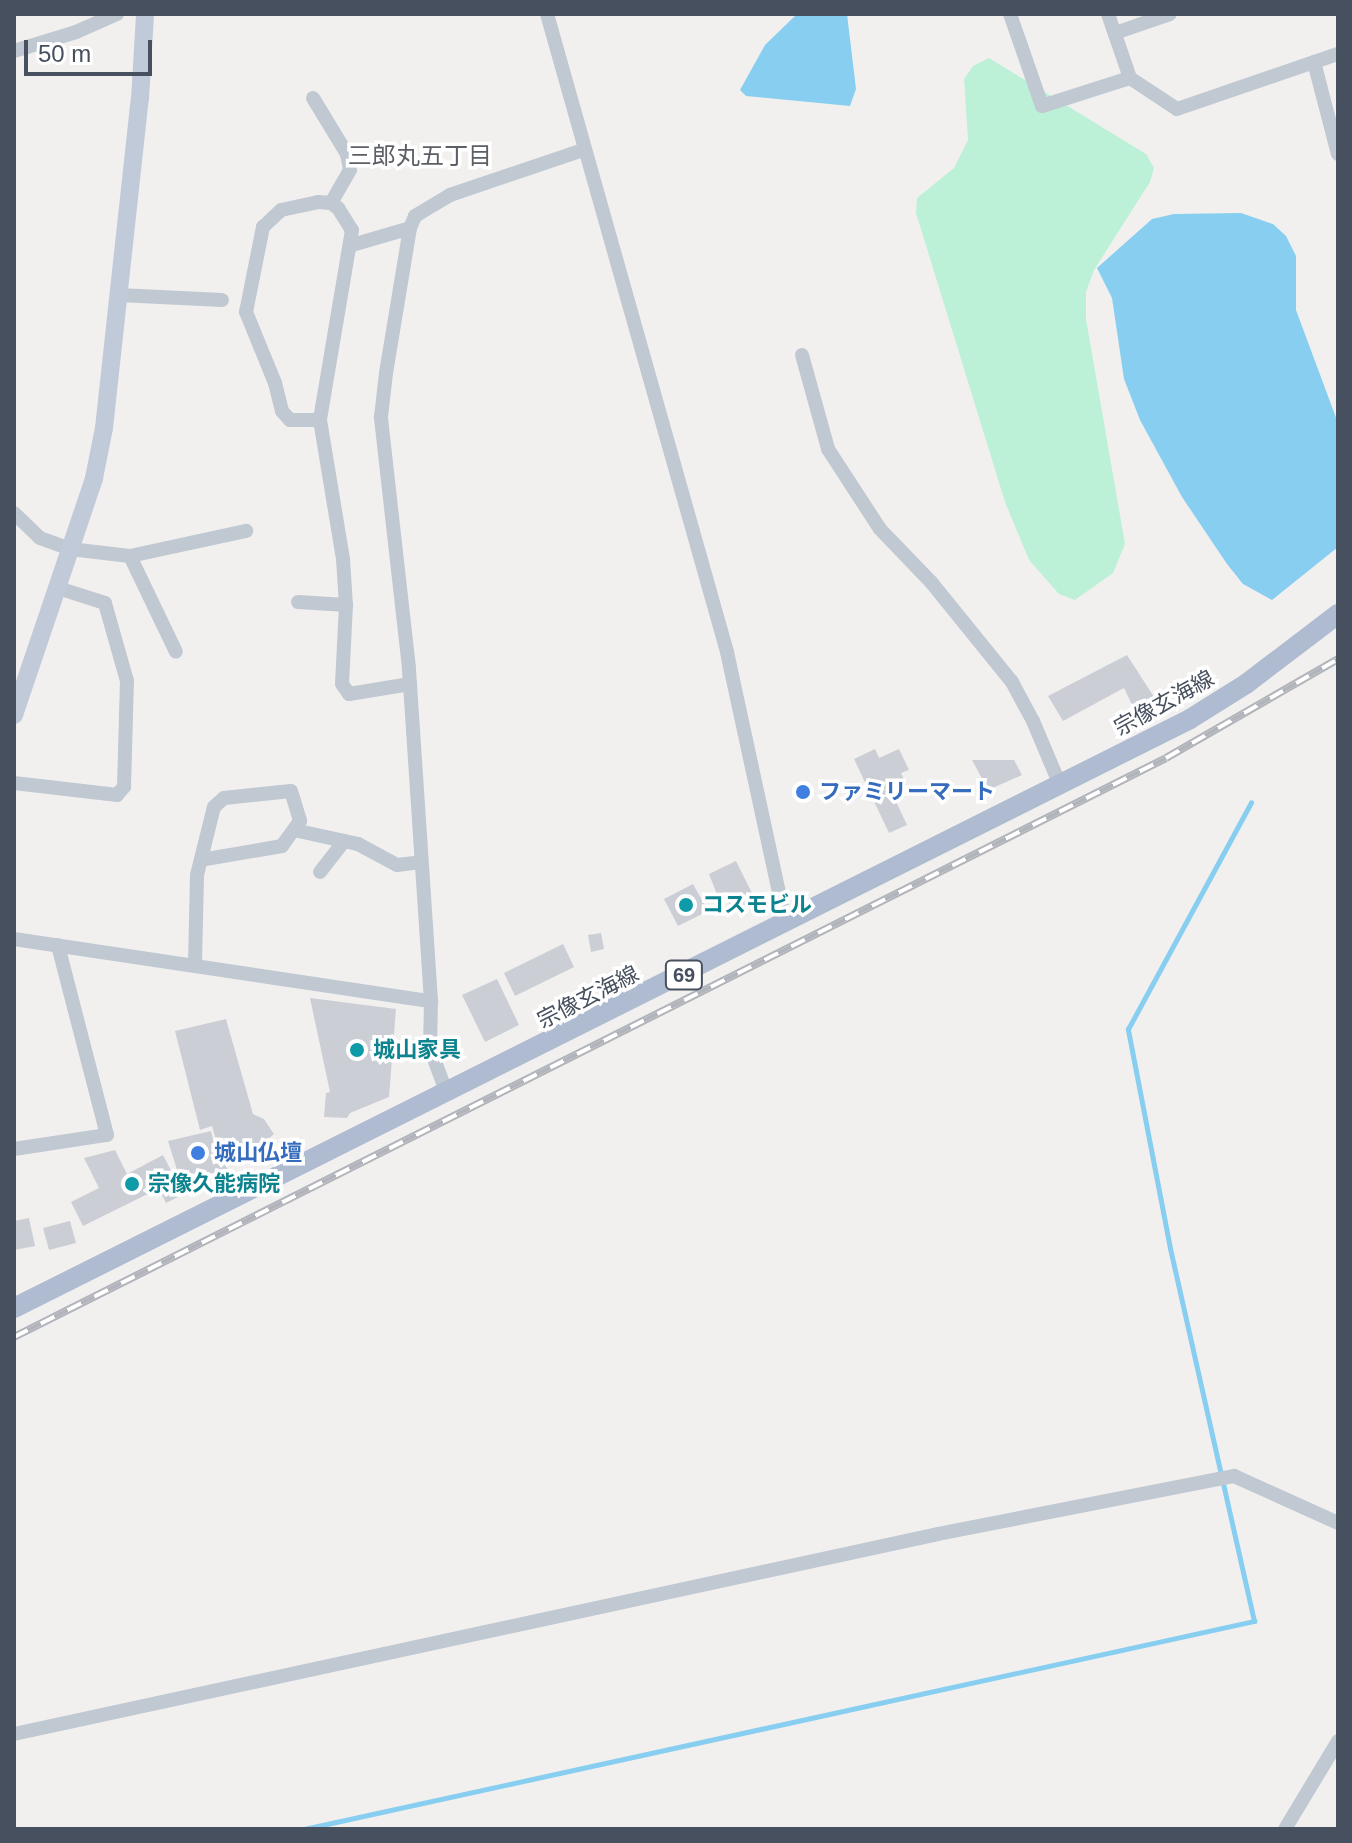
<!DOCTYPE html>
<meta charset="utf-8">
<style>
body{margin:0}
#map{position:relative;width:1352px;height:1843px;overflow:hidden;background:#f2f0ef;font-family:Helvetica,"Noto Sans JP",sans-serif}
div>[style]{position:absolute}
.green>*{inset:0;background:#bcf1d7}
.water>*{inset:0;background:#87cef0}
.stream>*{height:5px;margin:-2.5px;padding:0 2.5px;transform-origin:2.5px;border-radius:2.5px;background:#87cef0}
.building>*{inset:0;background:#cbced5}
.street>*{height:14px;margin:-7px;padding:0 7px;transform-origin:7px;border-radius:7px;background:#c0c8d2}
.secondary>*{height:18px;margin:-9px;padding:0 9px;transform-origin:9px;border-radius:9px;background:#c1cad9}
.primary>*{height:20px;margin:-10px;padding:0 10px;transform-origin:10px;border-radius:10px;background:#aebbd0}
.rail>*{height:8px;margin-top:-4px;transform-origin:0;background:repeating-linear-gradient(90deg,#fff 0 15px,#b1b4ba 0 30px);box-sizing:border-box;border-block:2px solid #b1b4ba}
.dots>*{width:22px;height:22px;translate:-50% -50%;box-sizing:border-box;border:4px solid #fff;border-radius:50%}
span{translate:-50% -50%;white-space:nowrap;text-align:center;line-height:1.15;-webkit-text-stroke:7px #fff;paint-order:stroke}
.shield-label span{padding:2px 6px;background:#fff;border:2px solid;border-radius:6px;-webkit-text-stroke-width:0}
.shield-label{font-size:20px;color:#47505e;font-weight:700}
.street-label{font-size:22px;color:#47505e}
.shop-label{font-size:22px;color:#366cbe;font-weight:700}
.left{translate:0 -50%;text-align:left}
.culture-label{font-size:22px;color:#0d838f;font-weight:700}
.neighbourhood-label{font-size:24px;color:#5c5f65}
.frame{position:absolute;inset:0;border:16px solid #47505e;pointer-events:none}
.scale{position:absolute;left:24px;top:40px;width:128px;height:36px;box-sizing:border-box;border:4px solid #47505e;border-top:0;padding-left:10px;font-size:24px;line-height:28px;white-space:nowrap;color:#47505e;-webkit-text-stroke:6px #fff;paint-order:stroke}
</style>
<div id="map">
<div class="green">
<div style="clip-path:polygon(989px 58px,1146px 154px,1154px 168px,1150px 182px,1094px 270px,1086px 292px,1086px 319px,1125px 544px,1113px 573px,1075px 600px,1059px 594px,1029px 560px,1005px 502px,916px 213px,917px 198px,954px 168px,968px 140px,964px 79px,973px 66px)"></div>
</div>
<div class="water">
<div style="clip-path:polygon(797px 14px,847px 14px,856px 89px,850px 106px,746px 96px,740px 90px,765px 45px)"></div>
<div style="clip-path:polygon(1241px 213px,1273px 224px,1286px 236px,1296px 256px,1296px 310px,1338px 423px,1338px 547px,1272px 600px,1243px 584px,1227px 564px,1182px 497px,1140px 420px,1124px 379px,1112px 298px,1097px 268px,1152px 219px,1174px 214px)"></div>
</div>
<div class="stream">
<div style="left:304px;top:1829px;width:973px;rotate:-12.35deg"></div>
<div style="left:1254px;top:1621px;width:382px;rotate:-102.7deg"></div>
<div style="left:1170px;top:1248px;width:223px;rotate:-100.9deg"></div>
<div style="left:1128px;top:1029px;width:258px;rotate:-61.5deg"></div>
</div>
<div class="building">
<div style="clip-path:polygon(1127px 655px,1156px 700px,1135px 711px,1124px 688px,1063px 721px,1048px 696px)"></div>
<div style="clip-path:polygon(875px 749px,879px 758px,899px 749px,909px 770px,901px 773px,907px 786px,892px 793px,907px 825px,889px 833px,854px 759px)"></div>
<div style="clip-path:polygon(972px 760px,1014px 760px,1022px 775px,988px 790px)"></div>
<div style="clip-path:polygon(736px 861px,756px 901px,738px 911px,716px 892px,709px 874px)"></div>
<div style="clip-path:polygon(693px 884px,708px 911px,678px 926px,664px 899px)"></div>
<div style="clip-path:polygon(601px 933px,604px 949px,591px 952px,588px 935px)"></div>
<div style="clip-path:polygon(563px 944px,574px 967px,515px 996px,504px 973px)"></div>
<div style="clip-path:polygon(497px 979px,519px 1025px,485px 1042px,462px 995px)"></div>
<div style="clip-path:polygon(310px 998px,396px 1009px,389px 1097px,350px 1113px,347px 1118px,324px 1117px,326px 1093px,330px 1092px)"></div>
<div style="clip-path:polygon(226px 1019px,253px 1114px,264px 1119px,274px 1134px,253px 1153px,236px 1144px,234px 1139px,215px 1137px,212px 1126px,200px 1130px,175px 1031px)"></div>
<div style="clip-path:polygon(211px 1131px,214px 1143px,222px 1140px,228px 1175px,183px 1189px,168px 1141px)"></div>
<div style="clip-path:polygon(115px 1150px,127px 1174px,163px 1155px,176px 1180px,83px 1226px,71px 1202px,99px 1188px,84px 1158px)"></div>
<div style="clip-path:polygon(173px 1186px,178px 1197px,166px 1203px,160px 1191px)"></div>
<div style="clip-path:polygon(29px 1218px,35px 1246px,14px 1250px,14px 1221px)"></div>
<div style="clip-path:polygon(70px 1221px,76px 1243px,49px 1250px,43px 1228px)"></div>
</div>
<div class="street">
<div style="left:547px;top:14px;width:663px;rotate:74.24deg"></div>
<div style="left:727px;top:652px;width:260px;rotate:77.8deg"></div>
<div style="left:782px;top:906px;width:17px;rotate:62deg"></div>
<div style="left:1010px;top:14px;width:97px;rotate:70.8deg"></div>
<div style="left:1042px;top:106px;width:92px;rotate:-17.7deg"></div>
<div style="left:1108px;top:14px;width:68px;rotate:71deg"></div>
<div style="left:1130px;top:78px;width:56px;rotate:33.4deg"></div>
<div style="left:1177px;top:109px;width:170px;rotate:-18.9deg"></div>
<div style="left:1115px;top:33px;width:58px;rotate:-19.1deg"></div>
<div style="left:14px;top:51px;width:65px;rotate:-17deg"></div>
<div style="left:76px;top:32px;width:45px;rotate:-23.7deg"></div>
<div style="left:1314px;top:62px;width:95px;rotate:75.4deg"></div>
<div style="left:313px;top:98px;width:66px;rotate:58.7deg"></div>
<div style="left:347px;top:154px;width:16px;rotate:79deg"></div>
<div style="left:350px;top:170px;width:38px;rotate:120deg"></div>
<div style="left:352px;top:245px;width:60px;rotate:-16.3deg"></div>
<div style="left:119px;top:295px;width:103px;rotate:2.8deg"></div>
<div style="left:802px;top:355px;width:98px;rotate:74.5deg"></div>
<div style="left:828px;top:449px;width:95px;rotate:57deg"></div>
<div style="left:880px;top:529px;width:74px;rotate:46.1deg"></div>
<div style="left:931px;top:582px;width:129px;rotate:51deg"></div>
<div style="left:1012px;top:682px;width:44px;rotate:61.7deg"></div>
<div style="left:1033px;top:721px;width:69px;rotate:67.1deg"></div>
<div style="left:320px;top:420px;width:30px;rotate:180deg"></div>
<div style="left:290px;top:420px;width:12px;rotate:-132deg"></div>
<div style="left:282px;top:411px;width:29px;rotate:-104deg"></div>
<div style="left:275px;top:383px;width:77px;rotate:-112.2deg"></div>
<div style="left:246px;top:312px;width:87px;rotate:-78.7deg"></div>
<div style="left:263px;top:227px;width:25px;rotate:-43deg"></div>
<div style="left:281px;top:210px;width:38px;rotate:-12deg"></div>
<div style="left:318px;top:202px;width:13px;rotate:4deg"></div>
<div style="left:331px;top:203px;width:9px;rotate:36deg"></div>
<div style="left:338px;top:208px;width:26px;rotate:58deg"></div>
<div style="left:352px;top:230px;width:193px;rotate:99.6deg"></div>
<div style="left:320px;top:420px;width:141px;rotate:80.6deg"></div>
<div style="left:343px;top:559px;width:46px;rotate:86.3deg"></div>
<div style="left:346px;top:605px;width:79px;rotate:92.9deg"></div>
<div style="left:342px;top:684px;width:12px;rotate:55deg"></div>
<div style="left:349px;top:694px;width:62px;rotate:-9.3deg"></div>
<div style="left:14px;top:513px;width:36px;rotate:44deg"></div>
<div style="left:40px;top:538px;width:32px;rotate:20deg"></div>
<div style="left:70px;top:549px;width:60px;rotate:6.7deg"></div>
<div style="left:130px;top:556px;width:106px;rotate:64.4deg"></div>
<div style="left:130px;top:556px;width:119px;rotate:-12.2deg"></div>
<div style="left:298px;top:602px;width:48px;rotate:3.6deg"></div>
<div style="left:14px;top:783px;width:104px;rotate:6.6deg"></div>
<div style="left:117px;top:795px;width:11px;rotate:-49deg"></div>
<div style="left:124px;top:787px;width:106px;rotate:-88.4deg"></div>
<div style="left:127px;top:681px;width:81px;rotate:-105.8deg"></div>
<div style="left:105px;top:603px;width:49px;rotate:-162.3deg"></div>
<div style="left:294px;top:830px;width:66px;rotate:12.3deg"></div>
<div style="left:358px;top:844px;width:44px;rotate:28.3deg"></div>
<div style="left:397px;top:865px;width:24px;rotate:-7deg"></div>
<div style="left:320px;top:872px;width:39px;rotate:-52deg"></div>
<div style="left:14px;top:939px;width:422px;rotate:8.5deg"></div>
<div style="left:195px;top:964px;width:89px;rotate:-88.7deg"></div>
<div style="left:197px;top:875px;width:70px;rotate:-76deg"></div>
<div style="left:214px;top:807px;width:13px;rotate:-42deg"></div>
<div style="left:224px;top:798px;width:67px;rotate:-6deg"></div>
<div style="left:291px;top:791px;width:31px;rotate:73deg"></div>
<div style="left:300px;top:821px;width:31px;rotate:126deg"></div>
<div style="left:282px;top:846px;width:82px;rotate:170.2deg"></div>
<div style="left:447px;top:1094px;width:49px;rotate:-110.3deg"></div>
<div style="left:430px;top:1048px;width:47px;rotate:-88.8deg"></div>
<div style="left:431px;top:1001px;width:334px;rotate:-93.8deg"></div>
<div style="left:409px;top:668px;width:253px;rotate:-96.4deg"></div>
<div style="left:381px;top:417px;width:44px;rotate:-83.5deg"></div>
<div style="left:386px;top:373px;width:147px;rotate:-80.6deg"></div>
<div style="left:410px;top:228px;width:13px;rotate:-67deg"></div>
<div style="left:415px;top:216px;width:41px;rotate:-31deg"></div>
<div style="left:450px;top:195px;width:140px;rotate:-18.7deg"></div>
<div style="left:14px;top:1149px;width:94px;rotate:-8.6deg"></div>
<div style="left:107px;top:1135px;width:196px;rotate:-104.5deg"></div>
<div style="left:14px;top:1734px;width:945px;rotate:-12.21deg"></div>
<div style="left:938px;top:1534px;width:302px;rotate:-11.1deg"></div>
<div style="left:1234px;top:1476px;width:114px;rotate:24.3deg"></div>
<div style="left:1285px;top:1829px;width:103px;rotate:-58.9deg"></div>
</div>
<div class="secondary">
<div style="left:14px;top:715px;width:250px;rotate:-71.3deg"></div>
<div style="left:94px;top:478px;width:51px;rotate:-78.7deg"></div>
<div style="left:104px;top:428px;width:331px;rotate:-83.8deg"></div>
<div style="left:140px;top:99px;width:85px;rotate:-86.6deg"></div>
</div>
<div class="primary">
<div style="left:14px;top:1308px;width:1315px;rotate:-26.6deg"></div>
<div style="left:1190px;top:719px;width:66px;rotate:-32deg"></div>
<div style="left:1246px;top:684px;width:116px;rotate:-37.3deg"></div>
</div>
<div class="rail">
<div style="left:14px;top:1337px;width:1289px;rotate:-26.68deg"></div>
<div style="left:1166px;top:758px;width:198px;rotate:-29.9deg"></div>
</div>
<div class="dots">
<div style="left:803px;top:792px;background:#3f7fe0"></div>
<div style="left:686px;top:905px;background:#0f9aa8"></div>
<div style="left:357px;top:1050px;background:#0f9aa8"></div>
<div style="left:198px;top:1153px;background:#3f7fe0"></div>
<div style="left:132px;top:1184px;background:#0f9aa8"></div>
</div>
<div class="shield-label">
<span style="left:684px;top:975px">69</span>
</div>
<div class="street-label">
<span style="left:1164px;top:703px;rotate:-29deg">宗像玄海線</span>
<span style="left:588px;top:997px;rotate:-27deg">宗像玄海線</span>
</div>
<div class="shop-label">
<span class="left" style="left:819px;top:792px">ファミリーマート</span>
<span class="left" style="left:214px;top:1153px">城山仏壇</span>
</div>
<div class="culture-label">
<span class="left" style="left:702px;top:905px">コスモビル</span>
<span class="left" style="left:373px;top:1050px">城山家具</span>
<span class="left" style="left:148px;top:1184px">宗像久能病院</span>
</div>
<div class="neighbourhood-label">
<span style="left:420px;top:156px">三郎丸五丁目</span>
</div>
<div class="frame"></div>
<div class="scale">50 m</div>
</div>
